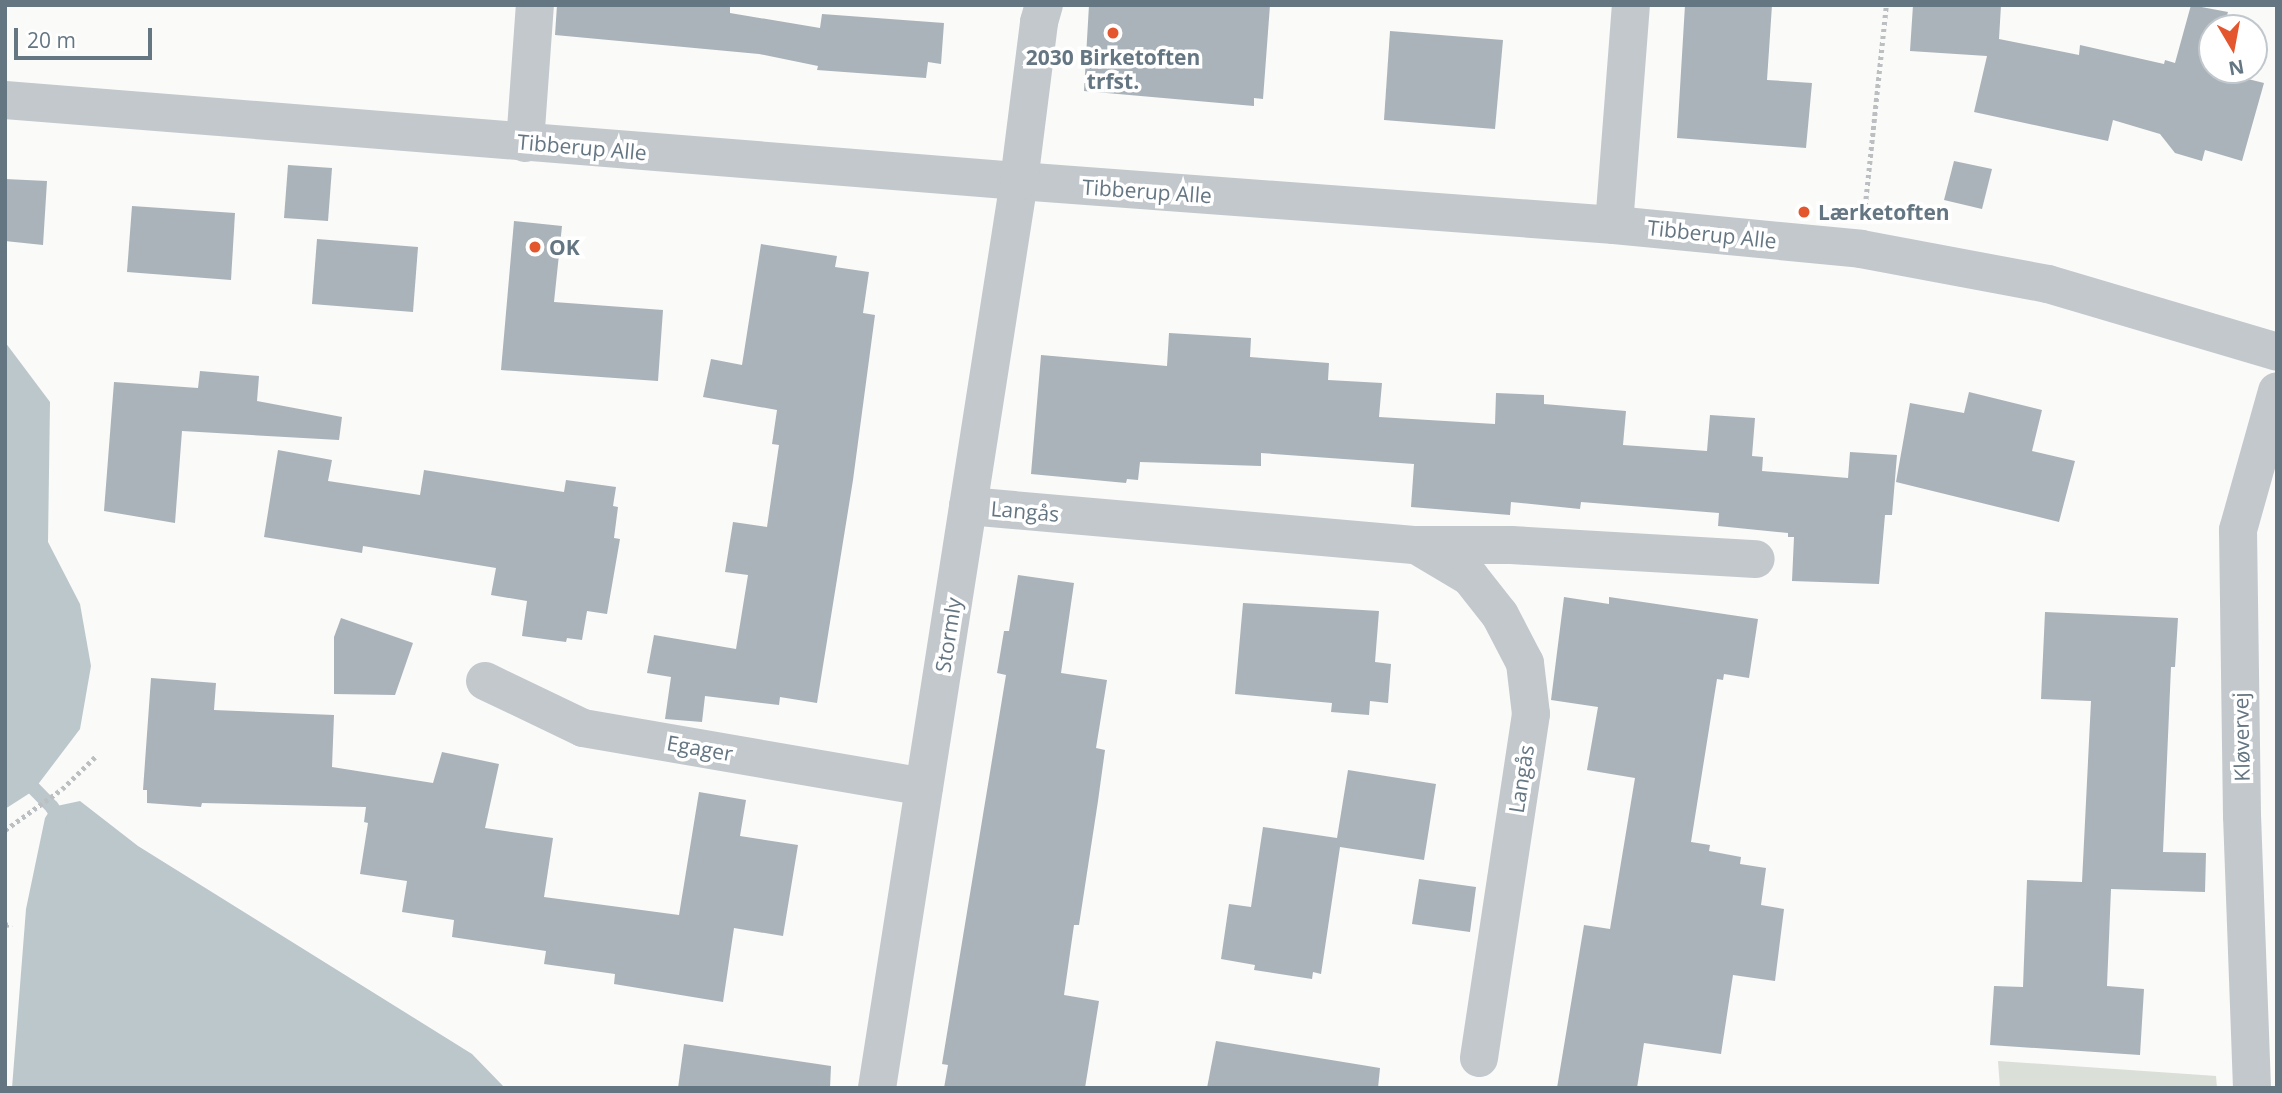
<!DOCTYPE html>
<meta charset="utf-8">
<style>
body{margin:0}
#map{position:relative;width:2282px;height:1093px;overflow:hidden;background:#fafaf8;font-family:"Open Sans",sans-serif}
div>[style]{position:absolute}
.green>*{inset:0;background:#dadfd7}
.water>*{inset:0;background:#bbc7cb}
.stream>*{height:14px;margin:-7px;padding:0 7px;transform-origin:7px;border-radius:7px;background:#bbc7cb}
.building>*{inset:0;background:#aab3b9}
.path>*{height:4.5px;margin-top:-2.25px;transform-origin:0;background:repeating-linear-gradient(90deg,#bbbfc2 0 3.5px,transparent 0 7px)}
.minor>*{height:38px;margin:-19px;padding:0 19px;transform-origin:19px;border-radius:19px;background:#c3c8cc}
.dots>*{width:19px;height:19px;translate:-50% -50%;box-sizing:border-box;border:4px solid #fff;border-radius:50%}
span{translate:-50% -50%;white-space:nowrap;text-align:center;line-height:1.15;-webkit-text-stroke:7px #fff;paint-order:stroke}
.poi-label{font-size:21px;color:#657683;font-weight:700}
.left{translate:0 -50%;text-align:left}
.street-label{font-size:21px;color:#657683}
.frame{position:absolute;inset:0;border:7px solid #657683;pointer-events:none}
.north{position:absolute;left:2198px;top:14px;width:70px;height:70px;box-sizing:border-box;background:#fff;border:2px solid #c1c8cd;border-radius:50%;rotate:170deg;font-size:19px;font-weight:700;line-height:28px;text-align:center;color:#657683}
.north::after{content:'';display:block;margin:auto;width:24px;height:32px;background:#e4572e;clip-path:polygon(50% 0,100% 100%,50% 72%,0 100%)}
.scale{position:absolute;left:14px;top:28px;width:138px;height:32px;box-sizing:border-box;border:4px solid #657683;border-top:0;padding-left:9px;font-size:21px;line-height:24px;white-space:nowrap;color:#657683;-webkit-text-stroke:5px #fff;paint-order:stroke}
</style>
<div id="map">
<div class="green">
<div style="clip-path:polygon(1998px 1061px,2216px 1076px,2217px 1088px,2000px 1088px)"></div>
</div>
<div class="water">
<div style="clip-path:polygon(5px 342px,50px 402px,48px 542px,80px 604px,91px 666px,80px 729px,33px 791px,5px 809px)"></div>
<div style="clip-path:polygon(80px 801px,138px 846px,472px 1054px,505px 1088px,12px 1088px,26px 909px,45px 818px,52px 807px)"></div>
</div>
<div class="stream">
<div style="left:5px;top:759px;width:67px;rotate:45.6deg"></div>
<div style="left:52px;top:807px;width:16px;rotate:60deg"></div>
</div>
<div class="building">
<div style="clip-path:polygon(557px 5px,730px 5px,730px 13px,820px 28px,822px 14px,944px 23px,941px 64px,928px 62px,926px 78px,817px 70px,818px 66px,759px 54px,555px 35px)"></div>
<div style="clip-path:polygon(1089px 5px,1270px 5px,1263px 99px,1254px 98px,1254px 106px,1084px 91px)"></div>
<div style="clip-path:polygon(1685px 5px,1772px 5px,1767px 80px,1812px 83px,1806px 148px,1677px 138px)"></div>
<div style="clip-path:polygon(1913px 5px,2001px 5px,1999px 39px,2079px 55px,2080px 45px,2164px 64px,2165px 60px,2175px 63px,2191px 5px,2228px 12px,2223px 28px,2212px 28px,2212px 70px,2264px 83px,2242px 161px,2205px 150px,2202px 161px,2175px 153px,2160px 134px,2113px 120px,2108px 141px,1974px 112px,1987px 56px,1910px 51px)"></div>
<div style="clip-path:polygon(1390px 31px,1503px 40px,1495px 129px,1384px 120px)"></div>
<div style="clip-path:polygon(1954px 161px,1992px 169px,1982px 209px,1944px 200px)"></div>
<div style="clip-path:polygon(288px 165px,332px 168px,328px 221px,284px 218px)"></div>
<div style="clip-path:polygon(5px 179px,47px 181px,43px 245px,5px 241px)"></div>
<div style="clip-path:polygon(132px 206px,235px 213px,231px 280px,127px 272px)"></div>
<div style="clip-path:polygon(514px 221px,562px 226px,554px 302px,663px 310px,658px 381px,501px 370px)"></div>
<div style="clip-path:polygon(317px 239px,418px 247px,413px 312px,312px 304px)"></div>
<div style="clip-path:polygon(761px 244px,837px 256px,835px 267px,869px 272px,863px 313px,875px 315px,853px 480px,817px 703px,780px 697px,779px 705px,705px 696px,702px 722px,665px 719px,671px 677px,647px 673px,654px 635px,736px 649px,748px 575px,725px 572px,733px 522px,767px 527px,779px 445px,772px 444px,777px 410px,703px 397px,711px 359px,742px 365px)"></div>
<div style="clip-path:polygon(1169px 333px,1251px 338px,1250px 357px,1329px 363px,1328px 380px,1382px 383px,1379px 417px,1495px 424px,1496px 393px,1544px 395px,1544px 404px,1626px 411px,1623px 445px,1707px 451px,1710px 415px,1755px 418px,1752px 456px,1763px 457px,1762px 471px,1848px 478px,1850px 452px,1897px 455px,1892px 515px,1885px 515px,1879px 584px,1792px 581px,1794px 537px,1788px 537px,1788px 533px,1718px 526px,1719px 513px,1581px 502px,1580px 509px,1511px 502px,1510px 515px,1411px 507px,1414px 464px,1261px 453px,1261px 466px,1140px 462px,1138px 480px,1127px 479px,1126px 483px,1031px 474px,1041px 355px,1167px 366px)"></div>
<div style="clip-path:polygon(200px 371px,259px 376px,257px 401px,342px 417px,339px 440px,182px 431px,175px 523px,104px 511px,114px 382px,198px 388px)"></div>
<div style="clip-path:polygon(1969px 392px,2042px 410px,2032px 451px,2075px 461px,2059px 522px,1896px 482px,1910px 403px,1964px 413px)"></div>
<div style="clip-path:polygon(278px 450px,332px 460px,328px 481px,420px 495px,424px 470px,564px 492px,566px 480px,616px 487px,613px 506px,618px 507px,614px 538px,620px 539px,607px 614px,587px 611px,582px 640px,567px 638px,566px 642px,522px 636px,527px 601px,491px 595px,496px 568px,363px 546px,362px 553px,264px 537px)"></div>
<div style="clip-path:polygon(1018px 575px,1074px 583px,1061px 673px,1107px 680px,1096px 748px,1105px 750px,1098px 801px,1079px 925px,1074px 925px,1064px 995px,1099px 1001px,1085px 1088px,944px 1088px,948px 1065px,942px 1064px,1006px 675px,997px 673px,1004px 631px,1009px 631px)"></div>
<div style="clip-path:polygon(1564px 597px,1609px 604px,1609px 597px,1758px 619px,1749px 678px,1724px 674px,1723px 680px,1717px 679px,1691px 842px,1710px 845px,1709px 851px,1741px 857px,1740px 864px,1766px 868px,1761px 905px,1784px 909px,1775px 981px,1733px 975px,1721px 1054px,1644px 1043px,1637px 1088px,1557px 1088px,1584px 925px,1610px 929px,1635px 778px,1587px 770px,1598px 707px,1551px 700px)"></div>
<div style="clip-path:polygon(1243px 603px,1379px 611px,1375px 662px,1391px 664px,1388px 703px,1370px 701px,1369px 715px,1331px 712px,1332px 703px,1235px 694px)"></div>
<div style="clip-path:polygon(2045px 612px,2178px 618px,2175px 667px,2171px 667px,2163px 852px,2206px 853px,2205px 892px,2111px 889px,2107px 986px,2144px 989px,2140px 1055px,1990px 1045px,1994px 986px,2023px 987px,2027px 880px,2082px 882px,2091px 701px,2041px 699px)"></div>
<div style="clip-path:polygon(341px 618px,413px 643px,395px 695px,334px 694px,334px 637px)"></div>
<div style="clip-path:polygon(151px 678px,216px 683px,214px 710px,334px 715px,332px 767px,433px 783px,442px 752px,499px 764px,485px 828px,553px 838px,544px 897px,679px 915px,699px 792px,746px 800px,740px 836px,798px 845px,783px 936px,734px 928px,723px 1002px,614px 984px,615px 974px,544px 964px,546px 951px,452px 937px,454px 920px,402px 912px,407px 881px,360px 874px,368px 823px,364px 822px,366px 807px,202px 803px,201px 807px,147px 803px,147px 790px,143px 790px)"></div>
<div style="clip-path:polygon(1348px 770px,1436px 784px,1424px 860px,1340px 847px,1321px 974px,1313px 972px,1312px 979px,1254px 970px,1255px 965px,1221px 959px,1229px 904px,1251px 907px,1263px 827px,1337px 838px)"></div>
<div style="clip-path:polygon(1419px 879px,1476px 887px,1470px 932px,1412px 924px)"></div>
<div style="clip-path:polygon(1216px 1041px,1380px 1068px,1378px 1088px,1207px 1088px)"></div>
<div style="clip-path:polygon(684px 1044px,831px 1066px,830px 1088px,678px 1088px)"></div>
</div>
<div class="path">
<div style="left:1865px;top:206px;width:202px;rotate:-84deg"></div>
<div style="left:5px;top:830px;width:70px;rotate:-35.7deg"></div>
<div style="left:62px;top:789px;width:46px;rotate:-44.1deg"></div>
<div style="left:5px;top:925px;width:7px;rotate:-8deg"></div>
</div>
<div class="minor">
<div style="left:5px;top:100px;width:1017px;rotate:4.57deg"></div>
<div style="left:1019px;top:181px;width:597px;rotate:4.23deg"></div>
<div style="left:1614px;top:225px;width:248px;rotate:5.5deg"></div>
<div style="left:1861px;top:249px;width:190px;rotate:10.6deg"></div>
<div style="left:2048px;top:284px;width:239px;rotate:16.5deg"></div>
<div style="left:525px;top:143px;width:138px;rotate:-85.9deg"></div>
<div style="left:1614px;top:225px;width:221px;rotate:-85.6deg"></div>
<div style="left:968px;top:506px;width:450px;rotate:5deg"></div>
<div style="left:1416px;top:545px;width:63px;rotate:30.7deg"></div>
<div style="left:1470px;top:577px;width:48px;rotate:51.7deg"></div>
<div style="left:1500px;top:615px;width:54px;rotate:62.5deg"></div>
<div style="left:1525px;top:663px;width:51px;rotate:83.3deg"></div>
<div style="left:1531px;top:714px;width:348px;rotate:98.6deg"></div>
<div style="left:1418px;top:545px;width:93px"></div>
<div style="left:1511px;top:545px;width:245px;rotate:3.3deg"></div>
<div style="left:485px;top:681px;width:109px;rotate:25.6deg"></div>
<div style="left:583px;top:728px;width:346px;rotate:9.8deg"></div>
<div style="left:877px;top:1088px;width:918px;rotate:-81.1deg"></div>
<div style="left:1019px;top:181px;width:160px;rotate:-82.8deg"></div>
<div style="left:1039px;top:22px;width:18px;rotate:-74deg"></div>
<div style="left:2252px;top:1088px;width:272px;rotate:-92.1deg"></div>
<div style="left:2242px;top:816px;width:286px;rotate:-90.8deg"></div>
<div style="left:2238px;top:530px;width:144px;rotate:-74.3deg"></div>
</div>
<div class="dots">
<div style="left:1113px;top:33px;background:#e4572e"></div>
<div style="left:1804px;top:212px;background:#e4572e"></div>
<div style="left:535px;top:247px;background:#e4572e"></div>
</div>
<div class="poi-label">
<span style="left:1113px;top:69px">2030 Birketoften<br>trfst.</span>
<span class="left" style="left:1818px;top:212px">Lærketoften</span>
<span class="left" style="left:549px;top:247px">OK</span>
</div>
<div class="street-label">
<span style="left:582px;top:147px;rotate:5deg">Tibberup Alle</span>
<span style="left:1147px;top:191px;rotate:4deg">Tibberup Alle</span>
<span style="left:1712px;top:234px;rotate:6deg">Tibberup Alle</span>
<span style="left:1025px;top:511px;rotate:5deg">Langås</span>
<span style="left:948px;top:635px;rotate:-81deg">Stormly</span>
<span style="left:2241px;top:737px;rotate:-91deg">Kløvervej</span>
<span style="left:700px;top:748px;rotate:10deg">Egager</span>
<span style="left:1521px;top:779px;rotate:-81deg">Langås</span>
</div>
<div class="frame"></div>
<div class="north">N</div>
<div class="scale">20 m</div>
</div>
